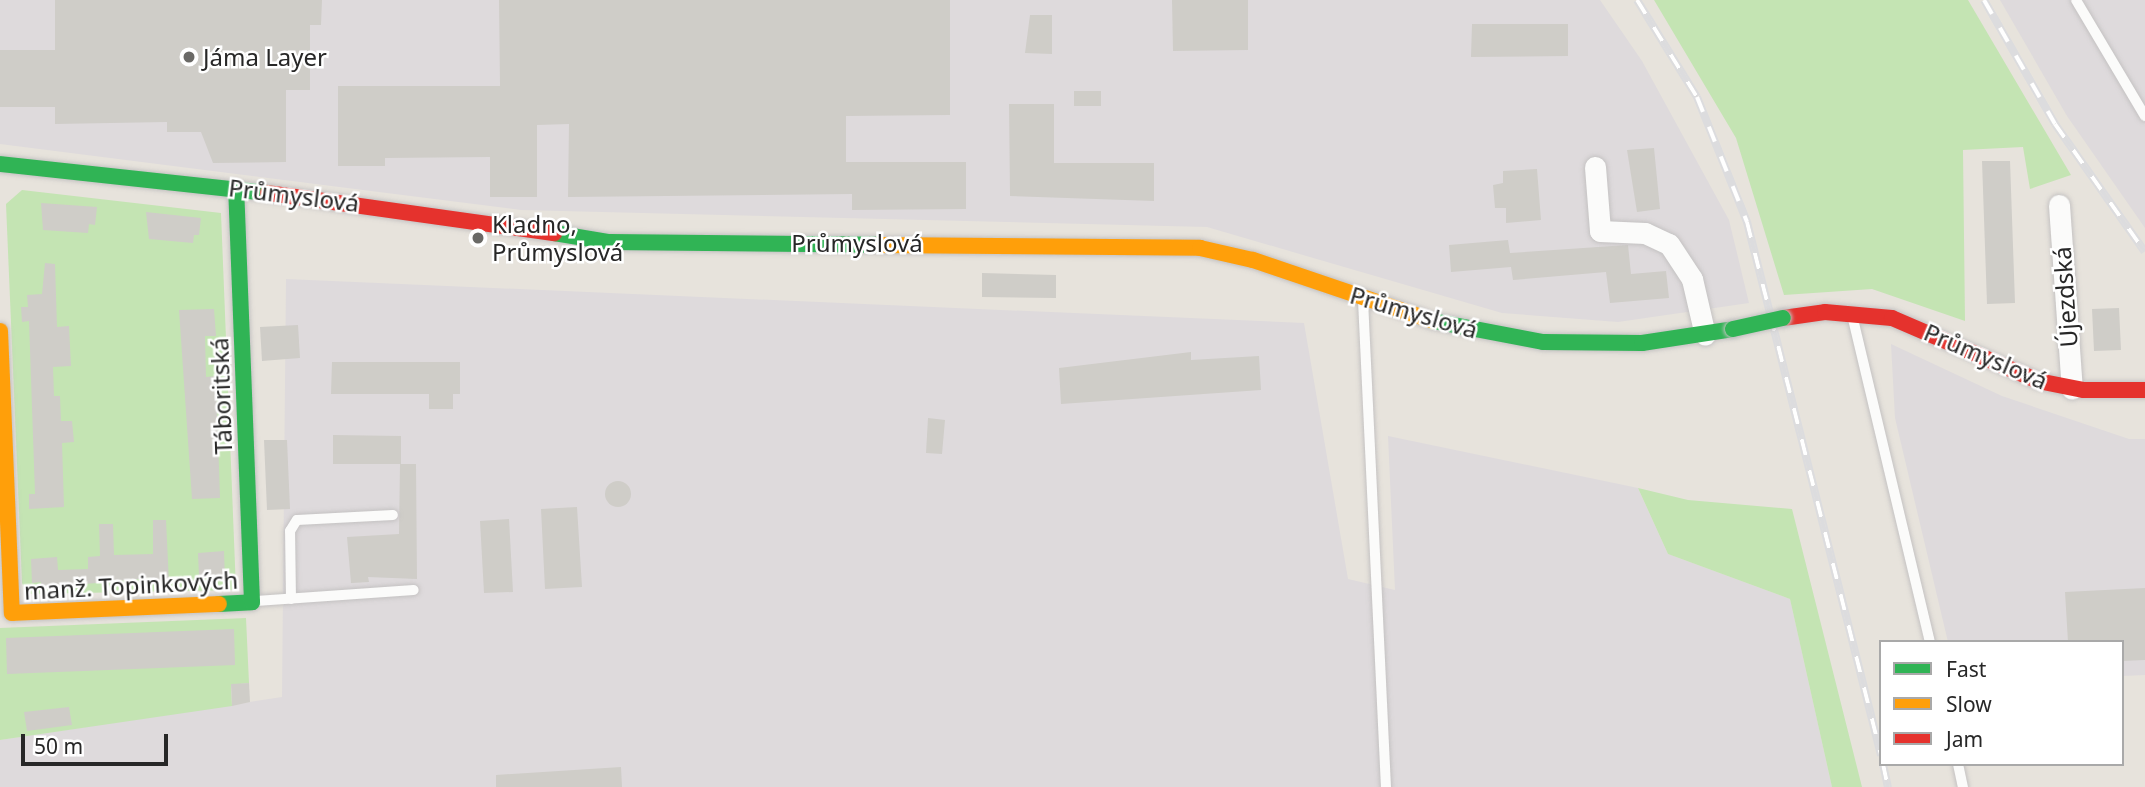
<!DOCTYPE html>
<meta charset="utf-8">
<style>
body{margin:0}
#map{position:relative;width:2145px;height:787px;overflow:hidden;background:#e7e3dc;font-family:"Noto Sans",sans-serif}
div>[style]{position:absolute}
.industrial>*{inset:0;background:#dedadc}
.green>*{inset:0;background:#c4e4b3}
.building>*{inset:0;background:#cfcdc8}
.round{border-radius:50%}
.roads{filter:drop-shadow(0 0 2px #c4c2c2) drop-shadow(0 0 2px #c4c2c2)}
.lane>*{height:10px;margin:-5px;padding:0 5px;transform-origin:5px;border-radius:5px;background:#fbfbfa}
.street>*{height:21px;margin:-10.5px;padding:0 10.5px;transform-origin:10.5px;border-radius:10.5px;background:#fbfbfa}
.fast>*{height:16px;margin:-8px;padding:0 8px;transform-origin:8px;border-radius:8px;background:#30b455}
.slow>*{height:16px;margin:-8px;padding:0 8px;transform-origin:8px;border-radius:8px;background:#ff9f0a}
.jam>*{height:16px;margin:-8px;padding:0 8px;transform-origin:8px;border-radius:8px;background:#e5322d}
.rail>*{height:8px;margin-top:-4px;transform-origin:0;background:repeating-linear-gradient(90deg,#fff 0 16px,#dcdcde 0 32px);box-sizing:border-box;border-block:2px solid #dcdcde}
.bridges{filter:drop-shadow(0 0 2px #c4c2c2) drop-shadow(0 0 2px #c4c2c2)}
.fast-bridge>*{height:16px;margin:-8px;padding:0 8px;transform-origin:8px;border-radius:8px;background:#30b455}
.dots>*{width:19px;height:19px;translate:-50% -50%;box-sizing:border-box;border:4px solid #fff;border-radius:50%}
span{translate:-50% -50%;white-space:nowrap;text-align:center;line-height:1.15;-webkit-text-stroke:5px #fff;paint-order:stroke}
.poi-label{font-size:24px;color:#272727}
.left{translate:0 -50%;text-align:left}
.street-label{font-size:24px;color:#272727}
.legend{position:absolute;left:1879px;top:640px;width:245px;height:126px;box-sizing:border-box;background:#fff;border:2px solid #a9a9a9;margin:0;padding:9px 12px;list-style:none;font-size:21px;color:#272727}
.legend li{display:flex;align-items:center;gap:14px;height:35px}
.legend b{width:35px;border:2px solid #a9a9a9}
.scale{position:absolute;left:21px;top:734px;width:147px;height:32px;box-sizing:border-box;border:4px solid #272727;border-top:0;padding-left:9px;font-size:21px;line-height:24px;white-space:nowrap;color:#272727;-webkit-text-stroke:5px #fff;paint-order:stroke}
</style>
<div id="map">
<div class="industrial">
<div style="clip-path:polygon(0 0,1600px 0,1642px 61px,1729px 220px,1749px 303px,1618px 322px,1502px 313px,1207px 227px,521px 210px,0 144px)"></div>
<div style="clip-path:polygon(2000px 0,2145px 0,2145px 228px,2067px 116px)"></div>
<div style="clip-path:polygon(286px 279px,1304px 323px,1348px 579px,1395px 590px,1388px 436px,1638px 488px,1668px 554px,1790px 599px,1832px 787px,0 787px,0 740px,282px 697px)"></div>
<div style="clip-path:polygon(1891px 344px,2002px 396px,2129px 439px,2145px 439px,2145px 675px,2122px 676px,2122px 642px,1948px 642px,1895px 418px)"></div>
</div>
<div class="green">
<div style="clip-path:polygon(1654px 0,1968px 0,2071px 175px,2030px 189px,2023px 147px,1963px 150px,1965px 321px,1872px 289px,1784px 295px,1736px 138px)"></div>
<div style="clip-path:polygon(22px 190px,221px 213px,236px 590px,27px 594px,22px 583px,6px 204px)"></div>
<div style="clip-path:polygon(1638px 488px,1688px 500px,1792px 509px,1862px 787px,1832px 787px,1790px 599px,1668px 554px)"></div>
<div style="clip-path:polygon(246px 618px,249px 683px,231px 685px,232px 706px,0 740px,0 628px)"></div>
</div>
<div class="building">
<div style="clip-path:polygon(55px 0,322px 0,321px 25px,310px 25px,310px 90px,286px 90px,286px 162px,213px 163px,201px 132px,167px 132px,167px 122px,55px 124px,55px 107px,0 107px,0 50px,55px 50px)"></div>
<div style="clip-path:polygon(499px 0,950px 0,950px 115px,846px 116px,846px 162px,966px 162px,966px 209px,852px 210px,852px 194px,568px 197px,569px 124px,537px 125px,537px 197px,490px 197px,490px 157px,385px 158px,385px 166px,338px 166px,338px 86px,500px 86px)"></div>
<div style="clip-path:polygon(1172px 0,1248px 0,1248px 50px,1173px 51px)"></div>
<div style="clip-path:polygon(1030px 15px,1052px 15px,1052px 54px,1025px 53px)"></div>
<div style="clip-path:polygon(1472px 24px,1568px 24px,1568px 56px,1471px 57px)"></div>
<div style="clip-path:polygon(1074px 91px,1101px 91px,1101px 106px,1074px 106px)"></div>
<div style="clip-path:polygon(1009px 104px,1054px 104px,1054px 163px,1154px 163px,1154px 201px,1010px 196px)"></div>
<div style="clip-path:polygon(1654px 148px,1660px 209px,1637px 212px,1627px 150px)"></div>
<div style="clip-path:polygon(1982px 161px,2010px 161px,2015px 303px,1987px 304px)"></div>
<div style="clip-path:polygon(1537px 169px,1541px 220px,1506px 223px,1506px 208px,1495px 208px,1493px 185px,1503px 183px,1503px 171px)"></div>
<div style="clip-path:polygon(41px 203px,97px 207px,95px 225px,89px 224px,88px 233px,43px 230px)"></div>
<div style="clip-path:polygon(146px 212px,201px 218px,199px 235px,194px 235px,193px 243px,149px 239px)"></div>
<div style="clip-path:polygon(1508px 240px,1510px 253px,1628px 245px,1631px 274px,1666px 271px,1669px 298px,1610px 303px,1606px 272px,1513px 280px,1511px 267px,1451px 272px,1449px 245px)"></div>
<div style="clip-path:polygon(45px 263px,55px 264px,57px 327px,69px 326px,71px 366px,53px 367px,54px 396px,60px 396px,61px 421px,72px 421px,74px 442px,62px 443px,64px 507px,29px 509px,29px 494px,35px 494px,29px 321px,22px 322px,21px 307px,28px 307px,27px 295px,42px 294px)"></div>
<div style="clip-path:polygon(982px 273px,1056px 275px,1056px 298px,982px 297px)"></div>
<div style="clip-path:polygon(2119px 308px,2121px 350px,2094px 351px,2092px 309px)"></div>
<div style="clip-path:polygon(214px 309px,216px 336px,205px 336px,206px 377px,216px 376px,220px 498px,192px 499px,179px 310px)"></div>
<div style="clip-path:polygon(298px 325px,300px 358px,262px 361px,260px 327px)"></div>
<div style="clip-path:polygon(1191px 352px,1191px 360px,1259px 356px,1261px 390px,1061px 404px,1059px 368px)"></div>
<div style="clip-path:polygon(332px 362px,460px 362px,460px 394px,453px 394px,453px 409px,429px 409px,429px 394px,331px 394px)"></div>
<div style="clip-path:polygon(928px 418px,945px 420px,942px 454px,926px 453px)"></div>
<div style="clip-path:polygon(333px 435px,401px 436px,401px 464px,333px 464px)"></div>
<div style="clip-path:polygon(264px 440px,287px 440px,290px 509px,267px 510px)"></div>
<div style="clip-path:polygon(400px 464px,416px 464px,417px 579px,368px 577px,369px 582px,351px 583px,347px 537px,399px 534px)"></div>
<div class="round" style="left:605px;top:481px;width:26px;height:26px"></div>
<div style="clip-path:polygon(577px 507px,582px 587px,545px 589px,541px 509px)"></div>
<div style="clip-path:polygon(509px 519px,513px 592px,484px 593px,480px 521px)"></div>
<div style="clip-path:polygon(153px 520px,166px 520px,169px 583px,151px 583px,151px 578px,41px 588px,41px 582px,32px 583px,31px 559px,57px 557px,58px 570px,88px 569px,88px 557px,100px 556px,99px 524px,113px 524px,114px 555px,153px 554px)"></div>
<div style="clip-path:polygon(224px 551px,225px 580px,199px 576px,198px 553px)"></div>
<div style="clip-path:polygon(2145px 588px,2145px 660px,2122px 661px,2122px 642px,2068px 642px,2065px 592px)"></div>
<div style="clip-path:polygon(234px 629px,235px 665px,7px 674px,6px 638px)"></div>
<div style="clip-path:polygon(249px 683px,250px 702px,232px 706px,231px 684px)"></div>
<div style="clip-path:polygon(69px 707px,72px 725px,27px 731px,24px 712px)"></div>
<div style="clip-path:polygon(621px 767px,622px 787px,496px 787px,496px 775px)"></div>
</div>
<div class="roads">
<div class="lane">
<div style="left:2076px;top:0;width:135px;rotate:59.3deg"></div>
<div style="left:1363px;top:300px;width:488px;rotate:87.3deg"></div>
<div style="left:1853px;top:319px;width:332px;rotate:76.6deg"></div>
<div style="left:291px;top:599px;width:68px;rotate:-90.8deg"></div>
<div style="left:290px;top:531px;width:13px;rotate:-58deg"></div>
<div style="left:297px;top:520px;width:96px;rotate:-3deg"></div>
<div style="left:256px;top:601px;width:158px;rotate:-4deg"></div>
<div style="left:1958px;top:764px;width:24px;rotate:78deg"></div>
</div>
<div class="street">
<div style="left:1595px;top:167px;width:64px;rotate:85.5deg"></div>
<div style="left:1600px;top:231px;width:45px;rotate:2.5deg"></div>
<div style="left:1645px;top:233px;width:26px;rotate:25deg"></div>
<div style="left:1669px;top:244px;width:42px;rotate:56.7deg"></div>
<div style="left:1692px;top:279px;width:57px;rotate:76.9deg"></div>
<div style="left:2059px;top:205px;width:184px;rotate:86deg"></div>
</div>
<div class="fast">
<div style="left:0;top:164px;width:270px;rotate:6.2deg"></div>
<div style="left:554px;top:233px;width:56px;rotate:9.3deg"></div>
<div style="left:609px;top:242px;width:270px;rotate:0.6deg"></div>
<div style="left:1433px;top:321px;width:112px;rotate:10.8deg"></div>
<div style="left:1543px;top:342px;width:99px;rotate:0.6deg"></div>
<div style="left:1642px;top:343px;width:92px;rotate:-8.7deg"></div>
<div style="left:219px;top:604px;width:33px;rotate:-3deg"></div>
<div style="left:252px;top:602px;width:414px;rotate:-92.2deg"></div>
</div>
<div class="slow">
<div style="left:879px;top:245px;width:321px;rotate:0.5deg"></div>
<div style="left:1200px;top:248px;width:54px;rotate:12.8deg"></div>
<div style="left:1253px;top:260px;width:190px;rotate:18.7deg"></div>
<div style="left:0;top:331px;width:282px;rotate:87.6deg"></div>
<div style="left:12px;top:613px;width:207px;rotate:-2.5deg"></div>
</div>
<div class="jam">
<div style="left:268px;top:193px;width:289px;rotate:8deg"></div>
<div style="left:1783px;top:318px;width:42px;rotate:-8.1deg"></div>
<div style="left:1825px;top:312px;width:67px;rotate:5.1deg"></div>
<div style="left:1892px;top:318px;width:159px;rotate:23.3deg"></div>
<div style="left:2038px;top:381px;width:47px;rotate:11.1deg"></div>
<div style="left:2084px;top:390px;width:61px"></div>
</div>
</div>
<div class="rail">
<div style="left:1637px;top:0;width:114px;rotate:58.3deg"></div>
<div style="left:1697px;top:97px;width:135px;rotate:68.2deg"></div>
<div style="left:1747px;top:222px;width:550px;rotate:75.89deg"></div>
<div style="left:1984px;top:0;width:143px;rotate:60.2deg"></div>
<div style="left:2055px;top:124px;width:156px;rotate:54.9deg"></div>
<div style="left:1883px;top:764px;width:24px;rotate:78deg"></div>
</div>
<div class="bridges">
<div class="fast-bridge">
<div style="left:1733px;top:329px;width:51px;rotate:-12.4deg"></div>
</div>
</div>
<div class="dots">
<div style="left:189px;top:57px;background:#6a6966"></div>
<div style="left:478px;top:238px;background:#6a6966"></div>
</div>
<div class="poi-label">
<span class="left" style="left:203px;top:57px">Jáma Layer</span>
<span class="left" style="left:492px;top:238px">Kladno,<br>Průmyslová</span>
</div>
<div class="street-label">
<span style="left:294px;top:195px;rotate:7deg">Průmyslová</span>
<span style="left:857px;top:243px">Průmyslová</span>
<span style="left:2065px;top:297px;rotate:-94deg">Újezdská</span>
<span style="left:1414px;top:312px;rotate:16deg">Průmyslová</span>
<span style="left:1986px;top:356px;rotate:23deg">Průmyslová</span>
<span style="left:221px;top:396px;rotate:-92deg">Táboritská</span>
<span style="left:131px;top:585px;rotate:-3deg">manž. Topinkových</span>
</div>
<ul class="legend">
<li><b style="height:9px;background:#30b455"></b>Fast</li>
<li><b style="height:9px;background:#ff9f0a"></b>Slow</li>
<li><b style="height:9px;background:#e5322d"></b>Jam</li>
</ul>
<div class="scale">50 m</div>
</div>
